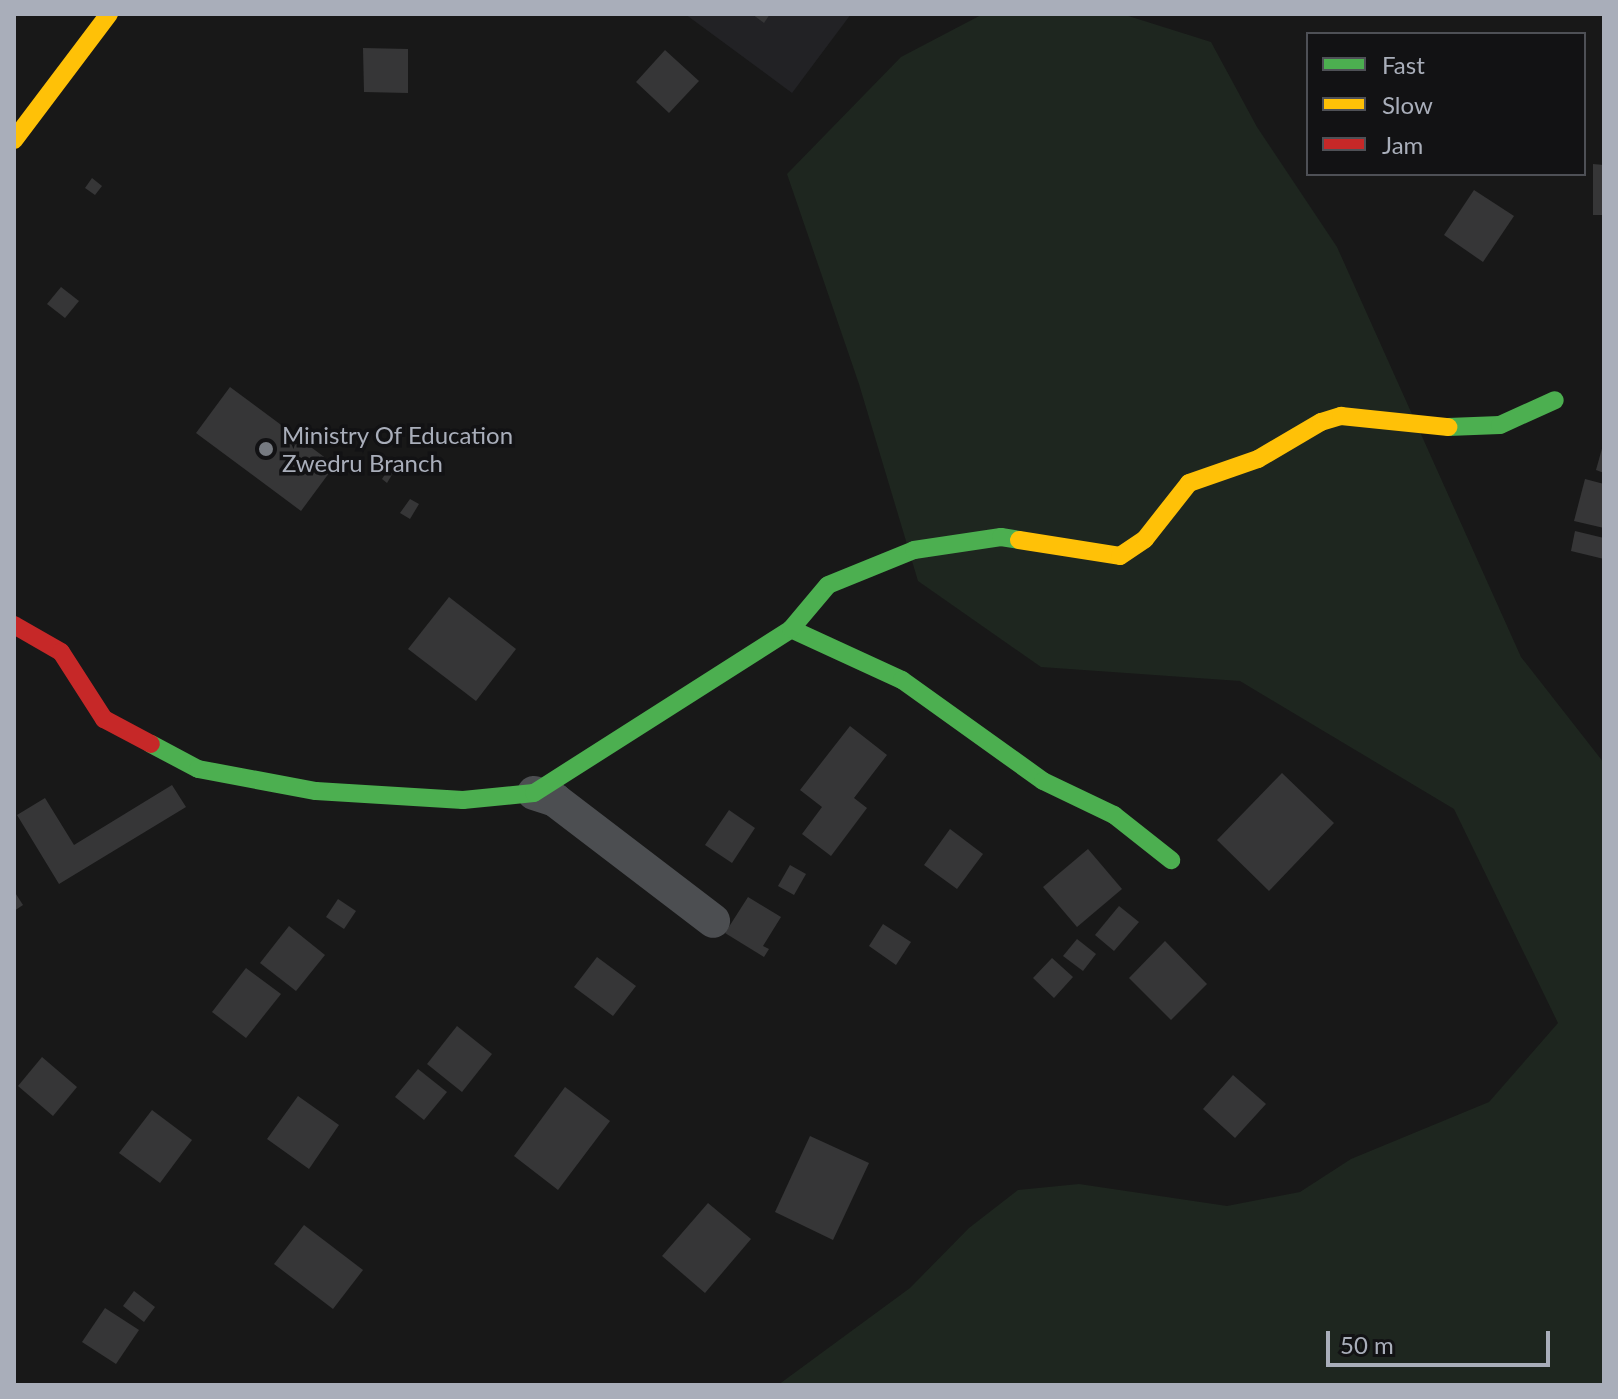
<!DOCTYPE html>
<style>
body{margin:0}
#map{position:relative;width:1618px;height:1399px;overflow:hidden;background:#181818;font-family:Lato,sans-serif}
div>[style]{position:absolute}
.built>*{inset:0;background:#222225}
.green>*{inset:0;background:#1e261f}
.building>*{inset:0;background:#363637}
.street>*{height:34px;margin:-17px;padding:0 17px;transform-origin:17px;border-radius:17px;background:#4c4e51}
.fast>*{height:18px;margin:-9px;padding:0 9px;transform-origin:9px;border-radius:9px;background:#4caf50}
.slow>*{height:18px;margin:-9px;padding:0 9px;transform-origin:9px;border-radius:9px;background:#ffc107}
.jam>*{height:18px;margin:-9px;padding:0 9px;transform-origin:9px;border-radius:9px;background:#c62828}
.dots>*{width:22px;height:22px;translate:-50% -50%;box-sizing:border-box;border:4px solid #121214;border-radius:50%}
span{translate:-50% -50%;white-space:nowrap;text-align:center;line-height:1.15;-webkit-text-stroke:7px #121214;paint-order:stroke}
.poi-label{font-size:24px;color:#a9aeba}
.left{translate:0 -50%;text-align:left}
.frame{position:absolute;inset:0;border:16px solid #a9aeba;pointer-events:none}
.legend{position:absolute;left:1306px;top:32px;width:280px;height:144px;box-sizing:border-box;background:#121214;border:2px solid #4e5056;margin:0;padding:10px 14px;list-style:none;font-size:24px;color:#a9aeba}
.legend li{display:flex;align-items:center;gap:16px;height:40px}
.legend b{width:40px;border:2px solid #4e5056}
.scale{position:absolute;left:1326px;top:1331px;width:224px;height:36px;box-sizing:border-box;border:4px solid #a9aeba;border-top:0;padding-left:10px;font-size:24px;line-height:28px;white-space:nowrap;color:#a9aeba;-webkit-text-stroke:6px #121214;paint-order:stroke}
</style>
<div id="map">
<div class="built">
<div style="clip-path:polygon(685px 14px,851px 14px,792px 93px)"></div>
</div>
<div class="green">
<div style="clip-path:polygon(983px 14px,1122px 14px,1211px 42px,1257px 127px,1337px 247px,1521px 657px,1604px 763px,1604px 1385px,778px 1385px,910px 1288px,969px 1228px,1018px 1190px,1079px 1184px,1227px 1206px,1300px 1192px,1351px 1159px,1489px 1102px,1558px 1023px,1454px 809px,1240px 681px,1041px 667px,918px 581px,859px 384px,787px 174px,901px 57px)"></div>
</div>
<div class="building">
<div style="clip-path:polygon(752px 14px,770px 14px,764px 23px)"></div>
<div style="clip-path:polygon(363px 48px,408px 49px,408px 93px,364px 92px)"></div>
<div style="clip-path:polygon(665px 50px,699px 81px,669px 113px,636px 82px)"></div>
<div style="clip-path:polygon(1593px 164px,1604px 165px,1604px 215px,1593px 215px)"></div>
<div style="clip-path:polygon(92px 178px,102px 186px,95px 195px,85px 188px)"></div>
<div style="clip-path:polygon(1474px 190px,1514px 216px,1483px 262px,1444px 235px)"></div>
<div style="clip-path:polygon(61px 287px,79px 301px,65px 318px,47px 304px)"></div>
<div style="clip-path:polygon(230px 387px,335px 465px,301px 511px,196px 433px)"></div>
<div style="clip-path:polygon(1603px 445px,1604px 446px,1604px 473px,1596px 470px)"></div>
<div style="clip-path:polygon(388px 470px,393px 473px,387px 483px,382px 479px)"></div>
<div style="clip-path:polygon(1585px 479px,1604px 484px,1604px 528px,1574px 521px)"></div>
<div style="clip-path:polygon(410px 499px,419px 504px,410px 519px,400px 513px)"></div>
<div style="clip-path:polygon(1575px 531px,1604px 538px,1604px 559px,1571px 551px)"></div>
<div style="clip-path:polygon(449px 597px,516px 649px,476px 701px,408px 649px)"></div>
<div style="clip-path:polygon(850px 726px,887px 755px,854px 798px,867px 808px,831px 856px,802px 834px,822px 807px,800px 790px)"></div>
<div style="clip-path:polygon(1282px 773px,1334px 823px,1269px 891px,1217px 840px)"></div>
<div style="clip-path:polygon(172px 785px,186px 807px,59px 884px,17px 815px,45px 798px,74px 845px)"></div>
<div style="clip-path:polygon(729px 810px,755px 828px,732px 863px,705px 845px)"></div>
<div style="clip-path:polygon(950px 829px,983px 854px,957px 889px,924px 865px)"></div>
<div style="clip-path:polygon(1088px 849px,1122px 889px,1077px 927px,1043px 887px)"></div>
<div style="clip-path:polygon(790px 865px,806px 874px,794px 895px,778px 886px)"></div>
<div style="clip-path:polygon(14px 891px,23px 905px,14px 911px)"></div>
<div style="clip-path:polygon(748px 897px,781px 917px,763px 946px,769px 949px,764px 957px,725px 933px)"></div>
<div style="clip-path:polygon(338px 899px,356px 911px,344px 929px,326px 917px)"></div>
<div style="clip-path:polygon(1119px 906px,1139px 922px,1114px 951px,1095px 935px)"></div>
<div style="clip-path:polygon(883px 924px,911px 942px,896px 965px,869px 946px)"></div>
<div style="clip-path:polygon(289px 926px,325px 955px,296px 991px,260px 963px)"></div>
<div style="clip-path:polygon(1077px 939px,1096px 954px,1083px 971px,1063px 956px)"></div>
<div style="clip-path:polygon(1165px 941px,1207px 984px,1171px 1020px,1129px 978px)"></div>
<div style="clip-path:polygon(597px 957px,636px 986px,613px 1016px,574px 987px)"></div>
<div style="clip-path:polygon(1052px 958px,1073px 977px,1054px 998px,1033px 978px)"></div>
<div style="clip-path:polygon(246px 968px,281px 994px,246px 1038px,212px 1012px)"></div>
<div style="clip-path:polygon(457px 1026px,492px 1054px,462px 1092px,427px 1064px)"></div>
<div style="clip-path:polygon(42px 1057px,77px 1087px,53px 1116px,18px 1086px)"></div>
<div style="clip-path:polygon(418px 1069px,447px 1092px,424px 1120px,395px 1097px)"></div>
<div style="clip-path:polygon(1233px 1075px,1266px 1104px,1235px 1138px,1203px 1109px)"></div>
<div style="clip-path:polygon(565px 1087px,610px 1121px,558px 1190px,514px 1156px)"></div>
<div style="clip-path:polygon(298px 1096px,339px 1125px,309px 1169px,267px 1139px)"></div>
<div style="clip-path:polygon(152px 1110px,192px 1140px,160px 1183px,119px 1153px)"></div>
<div style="clip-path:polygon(810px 1136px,869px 1163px,833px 1240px,775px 1212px)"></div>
<div style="clip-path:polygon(708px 1203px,751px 1239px,705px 1293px,662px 1256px)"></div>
<div style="clip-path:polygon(304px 1225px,363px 1270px,333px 1309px,274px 1264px)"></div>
<div style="clip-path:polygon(134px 1291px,155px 1307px,144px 1322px,123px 1306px)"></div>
<div style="clip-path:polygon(105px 1308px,139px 1330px,116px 1364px,82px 1342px)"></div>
</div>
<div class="street">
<div style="left:534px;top:793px;width:22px;rotate:18deg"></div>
<div style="left:555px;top:800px;width:199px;rotate:37.4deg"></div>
</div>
<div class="fast">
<div style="left:1448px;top:427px;width:52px;rotate:-2.2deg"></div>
<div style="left:1500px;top:425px;width:60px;rotate:-24.4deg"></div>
<div style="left:791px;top:629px;width:122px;rotate:24.7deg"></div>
<div style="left:902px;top:680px;width:173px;rotate:35.6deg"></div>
<div style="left:1043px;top:781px;width:79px;rotate:25.6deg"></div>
<div style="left:1114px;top:815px;width:73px;rotate:38.3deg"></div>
<div style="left:151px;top:744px;width:53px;rotate:28deg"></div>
<div style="left:198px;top:769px;width:120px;rotate:10.6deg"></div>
<div style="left:316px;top:791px;width:147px;rotate:3.5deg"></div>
<div style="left:463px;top:800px;width:71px;rotate:-5.6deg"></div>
<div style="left:534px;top:793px;width:305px;rotate:-32.5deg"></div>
<div style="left:791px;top:629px;width:57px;rotate:-49.9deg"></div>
<div style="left:828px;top:585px;width:93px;rotate:-22.1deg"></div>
<div style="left:914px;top:550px;width:88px;rotate:-8.5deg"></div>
<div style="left:1001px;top:537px;width:18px;rotate:9deg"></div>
</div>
<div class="slow">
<div style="left:14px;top:140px;width:158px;rotate:-53deg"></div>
<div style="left:1019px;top:540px;width:102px;rotate:9deg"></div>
<div style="left:1120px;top:556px;width:30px;rotate:-34deg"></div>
<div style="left:1145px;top:539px;width:71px;rotate:-51.8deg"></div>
<div style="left:1189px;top:483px;width:73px;rotate:-19.2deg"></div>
<div style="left:1258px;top:459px;width:73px;rotate:-30.4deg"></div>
<div style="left:1321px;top:422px;width:21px;rotate:-17deg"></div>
<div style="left:1341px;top:416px;width:108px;rotate:5.9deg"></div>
</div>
<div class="jam">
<div style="left:14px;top:625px;width:54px;rotate:29.9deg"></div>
<div style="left:61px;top:652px;width:80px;rotate:57.3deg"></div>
<div style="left:104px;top:719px;width:53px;rotate:28deg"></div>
</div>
<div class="dots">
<div style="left:266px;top:449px;background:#767a81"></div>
</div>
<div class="poi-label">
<span class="left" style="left:282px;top:449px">Ministry Of Education<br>Zwedru Branch</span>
</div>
<div class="frame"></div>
<ul class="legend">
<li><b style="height:10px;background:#4caf50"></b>Fast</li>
<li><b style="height:10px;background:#ffc107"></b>Slow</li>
<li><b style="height:10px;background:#c62828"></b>Jam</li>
</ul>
<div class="scale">50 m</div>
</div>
